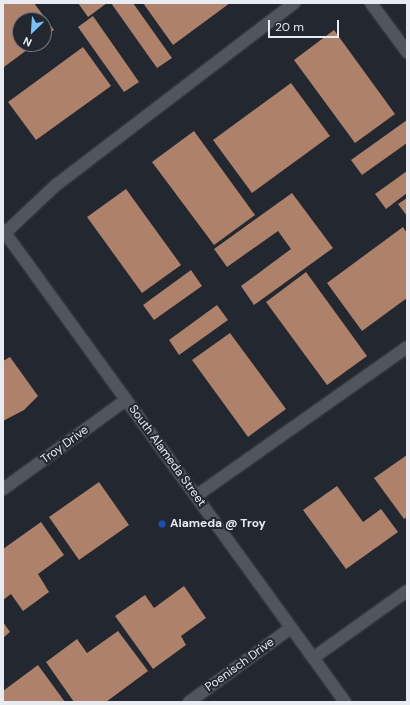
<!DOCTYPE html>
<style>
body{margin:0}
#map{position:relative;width:410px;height:705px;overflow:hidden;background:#232730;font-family:"DM Sans",sans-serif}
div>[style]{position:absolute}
.building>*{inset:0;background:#ae816a}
.roads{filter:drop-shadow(0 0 1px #41454c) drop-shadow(0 0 1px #41454c)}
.lane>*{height:12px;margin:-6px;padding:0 6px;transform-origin:6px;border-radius:6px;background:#50555e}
.street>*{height:12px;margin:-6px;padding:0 6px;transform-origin:6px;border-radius:6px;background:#50555e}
.secondary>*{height:12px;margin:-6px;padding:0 6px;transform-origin:6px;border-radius:6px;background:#50555e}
.dots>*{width:11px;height:11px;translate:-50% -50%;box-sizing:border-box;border:2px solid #232730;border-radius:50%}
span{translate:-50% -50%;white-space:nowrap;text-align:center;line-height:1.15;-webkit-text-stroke:4px #232730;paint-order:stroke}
.street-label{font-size:12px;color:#e8ebf1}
.poi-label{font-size:12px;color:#e8ebf1;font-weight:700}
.left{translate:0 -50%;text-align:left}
.frame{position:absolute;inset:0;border:4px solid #e8ebf1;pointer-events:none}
.north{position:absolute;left:12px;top:12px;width:40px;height:40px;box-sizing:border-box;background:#232730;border:1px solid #72757d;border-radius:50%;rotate:205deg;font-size:11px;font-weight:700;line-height:16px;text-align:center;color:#e8ebf1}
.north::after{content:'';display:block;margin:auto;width:14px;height:18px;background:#79bff8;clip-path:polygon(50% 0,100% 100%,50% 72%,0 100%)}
.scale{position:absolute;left:268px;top:20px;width:71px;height:18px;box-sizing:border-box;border:2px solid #e8ebf1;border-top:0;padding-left:5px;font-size:12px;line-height:14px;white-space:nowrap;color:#e8ebf1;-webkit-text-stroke:3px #232730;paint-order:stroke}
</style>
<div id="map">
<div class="building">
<div style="clip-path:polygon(3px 3px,34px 3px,54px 30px,44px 37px,44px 20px,20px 20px,20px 44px,35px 44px,4px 67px)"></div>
<div style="clip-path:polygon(78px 3px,107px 3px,88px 17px)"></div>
<div style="clip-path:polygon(111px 3px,133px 3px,172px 58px,157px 68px)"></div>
<div style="clip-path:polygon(143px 3px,230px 3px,173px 45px)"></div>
<div style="clip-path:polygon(93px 16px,139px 82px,124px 92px,78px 27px)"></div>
<div style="clip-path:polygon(334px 30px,395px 114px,355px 143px,294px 60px)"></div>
<div style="clip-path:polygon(83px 47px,111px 86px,36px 140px,8px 102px)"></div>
<div style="clip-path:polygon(291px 83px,330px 136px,252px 193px,213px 140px)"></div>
<div style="clip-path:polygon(407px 120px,407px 143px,362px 175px,351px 160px)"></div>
<div style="clip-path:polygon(194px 131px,255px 215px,214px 245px,152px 162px)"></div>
<div style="clip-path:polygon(407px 171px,407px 193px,386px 209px,375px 194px)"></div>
<div style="clip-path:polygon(126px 189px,181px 265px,142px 293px,87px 217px)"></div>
<div style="clip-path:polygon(292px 193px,333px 248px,254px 305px,241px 286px,291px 249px,278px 231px,227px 267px,214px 249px)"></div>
<div style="clip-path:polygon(407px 198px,407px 216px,398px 204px)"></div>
<div style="clip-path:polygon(403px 227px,407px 233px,407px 298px,362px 331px,327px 283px)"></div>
<div style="clip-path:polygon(191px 270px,202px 286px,154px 320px,143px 305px)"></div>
<div style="clip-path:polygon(306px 272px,367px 356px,327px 385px,266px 302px)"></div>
<div style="clip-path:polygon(217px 305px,228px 320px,179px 355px,169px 340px)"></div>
<div style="clip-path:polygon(230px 333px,286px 409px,248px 437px,192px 360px)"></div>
<div style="clip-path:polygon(10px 357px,38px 396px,24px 410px,3px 421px,3px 361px)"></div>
<div style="clip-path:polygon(407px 455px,407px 517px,404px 519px,374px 478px)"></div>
<div style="clip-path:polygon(99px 482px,129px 525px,79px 560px,49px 517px)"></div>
<div style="clip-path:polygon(337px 486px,363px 522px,381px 509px,398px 532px,346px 569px,303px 510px)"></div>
<div style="clip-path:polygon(41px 522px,64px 555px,38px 574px,49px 592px,23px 611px,11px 594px,3px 600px,3px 549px)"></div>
<div style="clip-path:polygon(184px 586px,206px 618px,181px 636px,186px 645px,153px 669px,115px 616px,145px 595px,154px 608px)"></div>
<div style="clip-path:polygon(3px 622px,10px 632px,3px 638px)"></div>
<div style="clip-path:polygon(118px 631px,148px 671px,106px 702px,74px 702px,46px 662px,77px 639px,87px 653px)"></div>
<div style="clip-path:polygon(38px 665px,65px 702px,3px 702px,3px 691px)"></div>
</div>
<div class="roads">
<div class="lane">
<div style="left:371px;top:3px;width:61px;rotate:53.7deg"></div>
<div style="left:5px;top:233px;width:70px;rotate:-43.3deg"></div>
<div style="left:56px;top:185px;width:300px;rotate:-37.4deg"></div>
<div style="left:196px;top:496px;width:258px;rotate:-35.2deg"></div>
</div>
<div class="street">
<div style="left:3px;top:489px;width:152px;rotate:-35.9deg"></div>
<div style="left:313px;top:658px;width:115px;rotate:-35.5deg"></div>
<div style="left:189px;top:702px;width:126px;rotate:-36deg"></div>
</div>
<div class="secondary">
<div style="left:3px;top:230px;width:583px;rotate:54.07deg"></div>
</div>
</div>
<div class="dots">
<div style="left:162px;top:524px;background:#1a4fb4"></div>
</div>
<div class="street-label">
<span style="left:65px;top:445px;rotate:-36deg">Troy Drive</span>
<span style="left:167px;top:456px;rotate:54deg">South Alameda Street</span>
<span style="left:240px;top:665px;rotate:-36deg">Poenisch Drive</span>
</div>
<div class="poi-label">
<span class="left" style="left:170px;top:524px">Alameda @ Troy</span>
</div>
<div class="frame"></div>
<div class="north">N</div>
<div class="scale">20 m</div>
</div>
